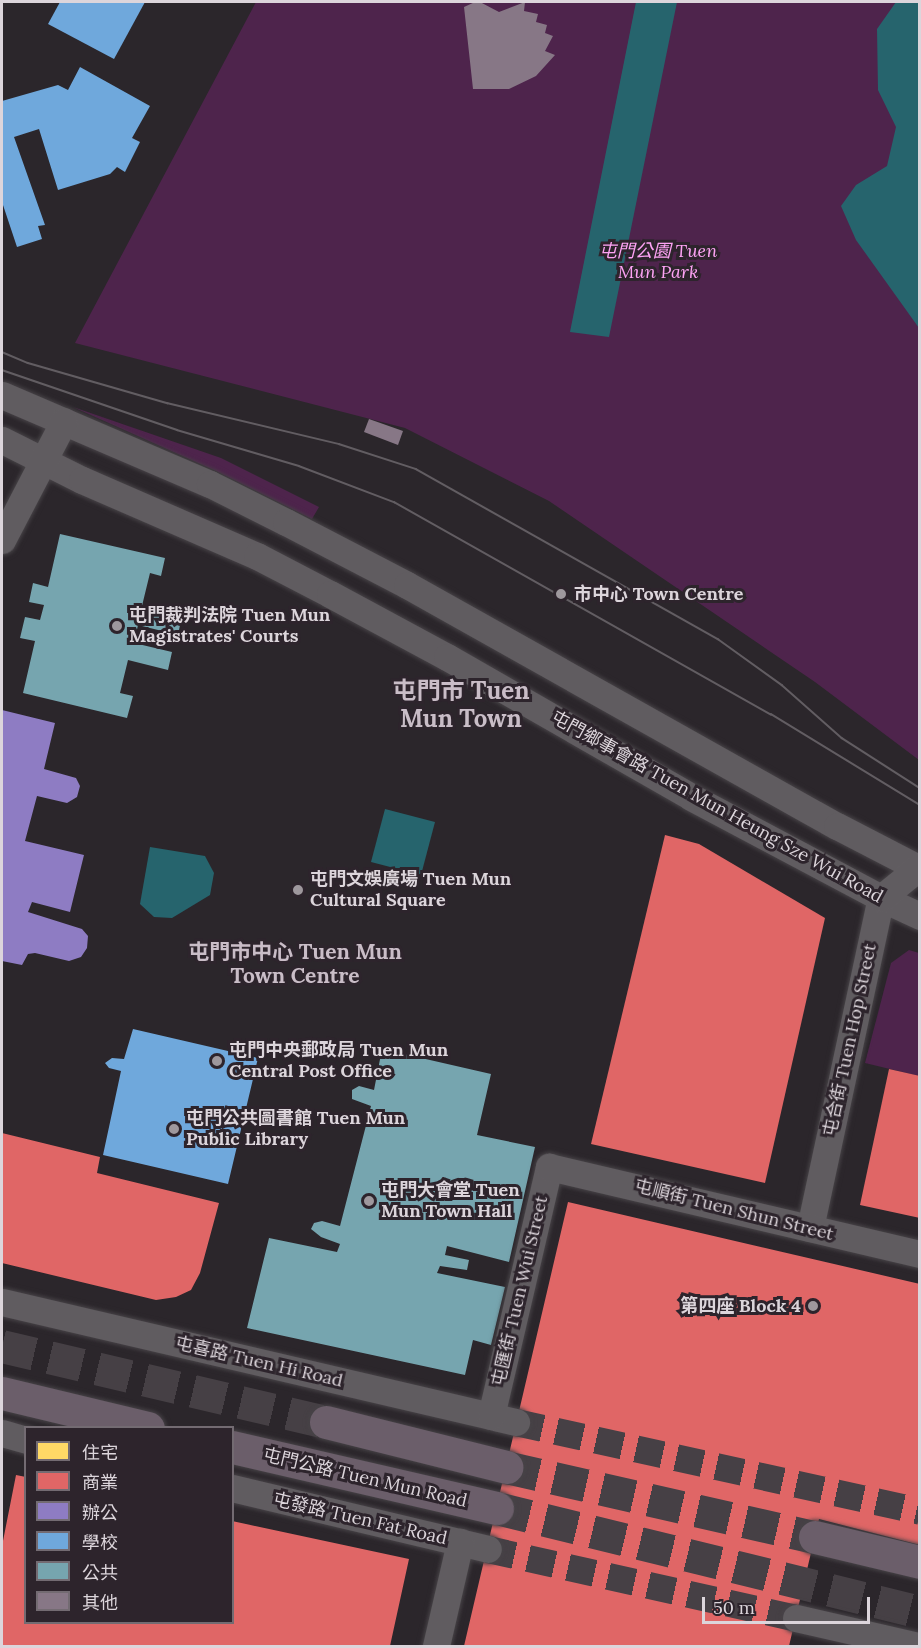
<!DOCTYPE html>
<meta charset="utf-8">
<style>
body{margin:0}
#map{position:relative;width:921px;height:1648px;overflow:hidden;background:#2b262b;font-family:Lora,"Noto Sans TC",serif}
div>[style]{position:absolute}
.green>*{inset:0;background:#4e244c}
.water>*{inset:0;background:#26646d}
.homes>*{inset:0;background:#ffd966}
.shops>*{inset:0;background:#e06666}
.offices>*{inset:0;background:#8e7cc3}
.schools>*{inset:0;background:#6fa8dc}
.public>*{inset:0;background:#76a5af}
.building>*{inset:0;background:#877786}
.secondary-tunnel>*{height:27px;margin-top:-13.5px;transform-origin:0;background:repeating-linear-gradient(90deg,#464045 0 27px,transparent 0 41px)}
.highway-tunnel>*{height:33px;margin-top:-16.5px;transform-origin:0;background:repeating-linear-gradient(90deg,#464045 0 33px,transparent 0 49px)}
.roads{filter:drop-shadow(0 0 2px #474347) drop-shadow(0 0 2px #474347)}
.secondary>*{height:27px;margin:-13.5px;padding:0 13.5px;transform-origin:13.5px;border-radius:13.5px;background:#605c60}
.highway>*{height:33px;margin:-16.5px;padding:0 16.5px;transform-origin:16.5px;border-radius:16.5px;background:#6b5e6a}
.tram>*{height:1.5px;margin:-0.75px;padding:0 0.75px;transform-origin:0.75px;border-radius:0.75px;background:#625d62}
.dots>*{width:16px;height:16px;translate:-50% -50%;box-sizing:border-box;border:3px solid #2d242c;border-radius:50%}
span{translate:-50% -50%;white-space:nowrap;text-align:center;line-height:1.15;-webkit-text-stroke:6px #2d242c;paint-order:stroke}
.park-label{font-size:18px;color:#fda3f4;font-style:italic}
.poi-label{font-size:18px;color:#dcd5db;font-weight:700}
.left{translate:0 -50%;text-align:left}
.right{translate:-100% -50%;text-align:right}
.street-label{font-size:18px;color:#dcd5db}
.quarter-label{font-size:21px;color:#c9bdc7;font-weight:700}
.district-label{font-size:24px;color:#c9bdc7;font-weight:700}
.frame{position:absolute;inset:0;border:3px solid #dcd5db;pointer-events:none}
.legend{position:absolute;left:24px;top:1426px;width:210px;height:198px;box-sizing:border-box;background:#2d242c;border:2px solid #736b72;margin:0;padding:8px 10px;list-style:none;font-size:18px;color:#dcd5db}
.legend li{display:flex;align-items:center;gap:12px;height:30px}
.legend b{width:30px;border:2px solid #736b72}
.scale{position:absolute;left:702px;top:1597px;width:168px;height:27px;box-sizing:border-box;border:3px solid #dcd5db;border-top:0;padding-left:8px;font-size:18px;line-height:21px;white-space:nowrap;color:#dcd5db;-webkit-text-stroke:4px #2d242c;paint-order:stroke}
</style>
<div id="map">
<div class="green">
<div style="clip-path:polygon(256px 2px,919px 2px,919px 760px,815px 682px,549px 501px,405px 428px,75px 343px)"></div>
<div style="clip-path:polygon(73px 407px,221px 458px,319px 507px,312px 519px,216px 471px)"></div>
<div style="clip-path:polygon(909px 950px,919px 953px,919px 1076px,865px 1063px,891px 963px)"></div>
</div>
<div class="water">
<div style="clip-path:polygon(636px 2px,677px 2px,609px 337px,570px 332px)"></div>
<div style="clip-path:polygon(896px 2px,919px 2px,919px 328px,856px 240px,841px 206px,856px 185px,887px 166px,896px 127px,878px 90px,877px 29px)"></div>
<div style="clip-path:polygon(385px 809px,435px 822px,421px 875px,371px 862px)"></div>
<div style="clip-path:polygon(150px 847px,205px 856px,214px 873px,210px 895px,172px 918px,154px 917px,140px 904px)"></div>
</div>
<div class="homes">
<div style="clip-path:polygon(evenodd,761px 902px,780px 907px,777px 920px,784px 922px,787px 908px,821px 920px,817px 935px,805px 932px,805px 937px,816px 939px,812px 954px,800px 952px,798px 958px,811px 961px,808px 976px,796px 973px,795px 978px,806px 980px,803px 995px,789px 992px,788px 996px,768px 991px,771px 978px,765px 976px,762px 990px,741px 985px,742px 982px,728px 979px,731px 963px,743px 966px,744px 961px,733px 959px,736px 944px,750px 947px,752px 941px,737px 938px,741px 923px,752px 925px,753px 921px,742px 918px,745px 903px,760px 906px,761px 902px,766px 923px,793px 929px,791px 939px,764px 933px,766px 923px,761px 902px,759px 956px,770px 959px,769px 963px,776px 964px,776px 960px,786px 962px,784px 973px,757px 967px,759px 956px)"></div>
<div style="clip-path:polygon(664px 969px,682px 973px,676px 997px,682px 999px,687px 974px,705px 978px,699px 1002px,724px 1008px,720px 1024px,696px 1019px,695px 1025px,719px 1030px,715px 1046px,691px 1041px,684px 1068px,667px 1064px,673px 1037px,667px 1036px,662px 1063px,644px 1059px,649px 1032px,624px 1026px,628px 1010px,655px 1016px,656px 1010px,629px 1004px,633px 988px,658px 994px)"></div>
<div style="clip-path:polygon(evenodd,706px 1076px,721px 1080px,722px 1076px,742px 1080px,739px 1094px,745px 1095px,748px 1082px,768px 1086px,767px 1090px,781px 1093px,778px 1108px,767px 1106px,766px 1110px,777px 1113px,774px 1128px,759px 1124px,758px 1131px,772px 1134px,769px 1149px,758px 1146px,756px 1151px,768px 1153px,764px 1168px,750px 1166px,749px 1169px,729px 1165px,732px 1151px,726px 1150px,723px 1164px,703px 1159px,704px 1155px,689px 1152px,693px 1137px,704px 1139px,705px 1135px,694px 1132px,697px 1117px,710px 1120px,711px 1114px,699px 1111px,702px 1096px,713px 1099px,714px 1094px,703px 1091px,706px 1076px,726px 1099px,752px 1105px,750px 1115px,739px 1113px,740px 1109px,734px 1107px,733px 1111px,723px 1110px,726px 1099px,706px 1076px,718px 1132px,746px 1138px,743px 1149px,716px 1143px,718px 1132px)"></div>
<div style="clip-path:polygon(908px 1129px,920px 1131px,920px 1212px,913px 1211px,917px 1191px,912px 1190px,908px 1210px,891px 1206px,895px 1186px,872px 1181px,876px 1164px,899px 1170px,900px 1164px,877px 1159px,881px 1143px,904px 1148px)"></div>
<div style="clip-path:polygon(620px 1222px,636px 1226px,632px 1248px,641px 1250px,646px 1227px,662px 1231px,657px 1253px,672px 1257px,669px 1275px,654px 1272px,652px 1278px,667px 1281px,664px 1299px,649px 1296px,644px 1319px,627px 1316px,632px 1293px,623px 1291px,618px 1314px,601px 1311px,607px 1287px,591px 1284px,595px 1266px,610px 1269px,612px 1263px,596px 1260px,600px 1241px,615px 1245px)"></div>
<div style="clip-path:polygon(789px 1264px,805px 1267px,803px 1279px,810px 1280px,812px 1269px,828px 1272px,826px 1283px,832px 1285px,835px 1273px,851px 1277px,847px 1294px,866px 1298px,863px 1313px,845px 1309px,844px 1316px,861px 1320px,858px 1334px,839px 1330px,836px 1348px,819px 1345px,822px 1331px,816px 1329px,813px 1343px,796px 1340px,799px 1326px,793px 1324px,790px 1338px,773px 1335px,777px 1317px,760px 1314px,763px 1299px,780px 1303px,782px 1296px,765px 1292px,768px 1277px,785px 1281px)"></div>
<div style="clip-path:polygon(13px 1518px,26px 1520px,26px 1555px,6px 1551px,9px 1537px,20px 1539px,21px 1534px,10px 1532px)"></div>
<div style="clip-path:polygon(20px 1594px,26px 1595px,26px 1622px,51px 1622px,49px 1629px,73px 1634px,70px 1646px,2px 1646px,2px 1619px,14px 1622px)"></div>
<div style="clip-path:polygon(195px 1639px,209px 1643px,208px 1646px,194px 1646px)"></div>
</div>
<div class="shops">
<div style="clip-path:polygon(665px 835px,699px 844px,825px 918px,765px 1183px,591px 1144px)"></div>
<div style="clip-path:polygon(889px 1069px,920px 1076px,920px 1218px,860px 1205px)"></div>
<div style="clip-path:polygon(2px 1133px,100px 1157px,97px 1173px,219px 1203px,200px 1273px,191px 1290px,176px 1297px,156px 1300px,2px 1263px)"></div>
<div style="clip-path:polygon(568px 1202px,920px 1284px,920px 1545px,819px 1519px,789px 1646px,464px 1646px)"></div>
<div style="clip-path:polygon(16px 1475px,26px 1477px,26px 1622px,232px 1622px,232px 1521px,409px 1559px,390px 1646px,2px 1646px,2px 1546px)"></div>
</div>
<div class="offices">
<div style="clip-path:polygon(2px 710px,55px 723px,44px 769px,76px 778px,80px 786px,77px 797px,67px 803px,37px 796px,25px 841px,84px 855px,70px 912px,32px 902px,28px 912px,82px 929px,88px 936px,87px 948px,81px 957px,69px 961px,35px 953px,28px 954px,22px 965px,2px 961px)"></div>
</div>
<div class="schools">
<div style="clip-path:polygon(60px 2px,145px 2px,114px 59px,48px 24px)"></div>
<div style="clip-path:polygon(80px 67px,150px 106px,132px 138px,140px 142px,125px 172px,117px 167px,110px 174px,58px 190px,39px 129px,14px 137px,45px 225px,38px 226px,42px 239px,17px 247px,2px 202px,2px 101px,58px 85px,68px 90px)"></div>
<div style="clip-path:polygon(133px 1029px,258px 1058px,228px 1184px,103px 1155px,121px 1071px,109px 1068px,105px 1063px,112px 1058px,124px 1059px)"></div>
</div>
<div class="public">
<div style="clip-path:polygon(60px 534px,165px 558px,161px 576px,150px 573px,141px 610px,181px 620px,178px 635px,138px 625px,134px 643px,172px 652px,168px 670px,128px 660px,120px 693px,133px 696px,127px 718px,23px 693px,35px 641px,20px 638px,25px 617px,40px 620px,44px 605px,29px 602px,33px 583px,48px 587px)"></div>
<div style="clip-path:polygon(382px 1049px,491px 1074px,477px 1135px,535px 1147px,509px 1262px,447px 1246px,445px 1255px,469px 1260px,467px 1270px,440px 1266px,437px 1273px,505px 1287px,491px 1345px,473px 1340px,465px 1375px,247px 1328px,269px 1238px,337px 1252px,340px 1244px,321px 1237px,311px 1229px,314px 1223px,322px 1221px,340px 1226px,371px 1106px,352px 1099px,352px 1090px,359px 1086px,374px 1090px)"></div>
</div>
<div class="building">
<div style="clip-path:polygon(475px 2px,480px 2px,499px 12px,525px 2px,524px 11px,538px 14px,536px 22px,547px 25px,545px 33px,553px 36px,545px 51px,555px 55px,536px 76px,509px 89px,473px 89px,464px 7px)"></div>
<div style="clip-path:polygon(369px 419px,403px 431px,398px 445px,364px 432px)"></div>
</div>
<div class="secondary-tunnel">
<div style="left:516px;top:1422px;width:414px;rotate:12.4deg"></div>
<div style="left:488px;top:1549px;width:316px;rotate:12.6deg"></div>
</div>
<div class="highway-tunnel">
<div style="left:2px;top:1346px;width:333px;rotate:13.2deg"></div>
<div style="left:506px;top:1467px;width:317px;rotate:12.8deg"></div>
<div style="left:497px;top:1508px;width:436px;rotate:13.8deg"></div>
</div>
<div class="roads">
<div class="secondary">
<div style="left:2px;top:395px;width:226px;rotate:23.2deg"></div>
<div style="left:210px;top:484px;width:85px;rotate:26.6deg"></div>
<div style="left:286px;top:522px;width:136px;rotate:27.5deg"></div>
<div style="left:407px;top:585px;width:493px;rotate:29.3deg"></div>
<div style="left:837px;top:826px;width:93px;rotate:27.4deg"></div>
<div style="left:2px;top:440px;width:89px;rotate:26.6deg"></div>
<div style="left:82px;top:480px;width:191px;rotate:23.5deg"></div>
<div style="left:257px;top:556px;width:82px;rotate:27.5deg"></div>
<div style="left:330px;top:594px;width:133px;rotate:28.3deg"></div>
<div style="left:447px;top:657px;width:281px;rotate:29.8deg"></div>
<div style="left:691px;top:797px;width:215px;rotate:28deg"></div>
<div style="left:881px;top:898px;width:43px;rotate:24.8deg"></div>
<div style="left:2px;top:540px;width:134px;rotate:-62.5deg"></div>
<div style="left:810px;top:1228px;width:338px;rotate:-77.9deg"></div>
<div style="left:881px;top:898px;width:48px;rotate:-39deg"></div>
<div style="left:2px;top:1302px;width:528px;rotate:13.14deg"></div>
<div style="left:491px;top:1416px;width:256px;rotate:-76.9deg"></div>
<div style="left:549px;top:1167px;width:381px;rotate:13.2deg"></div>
<div style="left:2px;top:1433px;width:25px;rotate:16deg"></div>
<div style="left:232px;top:1488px;width:263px;rotate:13.4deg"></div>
<div style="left:796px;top:1618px;width:125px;rotate:12.9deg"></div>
<div style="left:436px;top:1646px;width:107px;rotate:-77deg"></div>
</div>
<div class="highway">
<div style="left:2px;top:1393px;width:150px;rotate:13.5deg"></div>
<div style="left:326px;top:1422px;width:186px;rotate:14deg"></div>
<div style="left:232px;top:1447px;width:272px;rotate:13deg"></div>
<div style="left:815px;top:1537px;width:108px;rotate:13.4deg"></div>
</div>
</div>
<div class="tram">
<div style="left:2px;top:352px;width:28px;rotate:23deg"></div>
<div style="left:28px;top:363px;width:145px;rotate:16.1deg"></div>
<div style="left:167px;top:403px;width:177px;rotate:13.4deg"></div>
<div style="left:339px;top:444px;width:81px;rotate:18deg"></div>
<div style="left:416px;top:469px;width:347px;rotate:29.4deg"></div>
<div style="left:718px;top:639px;width:79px;rotate:35.7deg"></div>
<div style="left:782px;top:685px;width:80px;rotate:41.5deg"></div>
<div style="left:842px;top:738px;width:93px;rotate:32.7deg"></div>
<div style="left:2px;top:370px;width:185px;rotate:18.9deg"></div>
<div style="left:177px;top:430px;width:127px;rotate:16.4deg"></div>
<div style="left:299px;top:466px;width:102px;rotate:20.8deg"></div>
<div style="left:394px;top:502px;width:433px;rotate:29.4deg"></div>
<div style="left:771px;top:714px;width:175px;rotate:31.4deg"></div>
</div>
<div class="dots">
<div style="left:561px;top:594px;background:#9e989d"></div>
<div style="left:117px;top:626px;background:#9e989d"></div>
<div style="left:298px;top:890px;background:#9e989d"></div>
<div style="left:217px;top:1061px;background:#9e989d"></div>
<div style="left:174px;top:1129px;background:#9e989d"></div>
<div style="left:369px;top:1201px;background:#9e989d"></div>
<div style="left:813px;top:1306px;background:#9e989d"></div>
</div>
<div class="park-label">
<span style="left:658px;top:262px">屯門公園 Tuen<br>Mun Park</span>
</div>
<div class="poi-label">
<span class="left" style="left:574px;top:594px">市中心 Town Centre</span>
<span class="left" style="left:129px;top:626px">屯門裁判法院 Tuen Mun<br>Magistrates' Courts</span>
<span class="left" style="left:310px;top:890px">屯門文娛廣場 Tuen Mun<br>Cultural Square</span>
<span class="left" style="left:229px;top:1061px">屯門中央郵政局 Tuen Mun<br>Central Post Office</span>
<span class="left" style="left:186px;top:1129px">屯門公共圖書館 Tuen Mun<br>Public Library</span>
<span class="left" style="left:381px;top:1201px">屯門大會堂 Tuen<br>Mun Town Hall</span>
<span class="right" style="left:801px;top:1306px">第四座 Block 4</span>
</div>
<div class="street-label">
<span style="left:717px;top:807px;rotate:29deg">屯門鄉事會路 Tuen Mun Heung Sze Wui Road</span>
<span style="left:850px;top:1040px;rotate:-78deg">屯合街 Tuen Hop Street</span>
<span style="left:734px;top:1210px;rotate:14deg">屯順街 Tuen Shun Street</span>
<span style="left:520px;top:1291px;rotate:-77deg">屯匯街 Tuen Wui Street</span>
<span style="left:259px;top:1362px;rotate:13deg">屯喜路 Tuen Hi Road</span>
<span style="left:365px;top:1478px;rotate:13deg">屯門公路 Tuen Mun Road</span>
<span style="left:360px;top:1519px;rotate:13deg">屯發路 Tuen Fat Road</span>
</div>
<div class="quarter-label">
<span style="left:295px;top:964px">屯門市中心 Tuen Mun<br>Town Centre</span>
</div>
<div class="district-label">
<span style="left:461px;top:705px">屯門市 Tuen<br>Mun Town</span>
</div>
<div class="frame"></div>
<ul class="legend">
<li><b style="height:16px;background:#ffd966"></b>住宅</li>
<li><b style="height:16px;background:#e06666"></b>商業</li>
<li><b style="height:16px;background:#8e7cc3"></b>辦公</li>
<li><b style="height:16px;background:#6fa8dc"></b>學校</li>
<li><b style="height:16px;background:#76a5af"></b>公共</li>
<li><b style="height:16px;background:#877786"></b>其他</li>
</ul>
<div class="scale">50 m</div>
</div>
